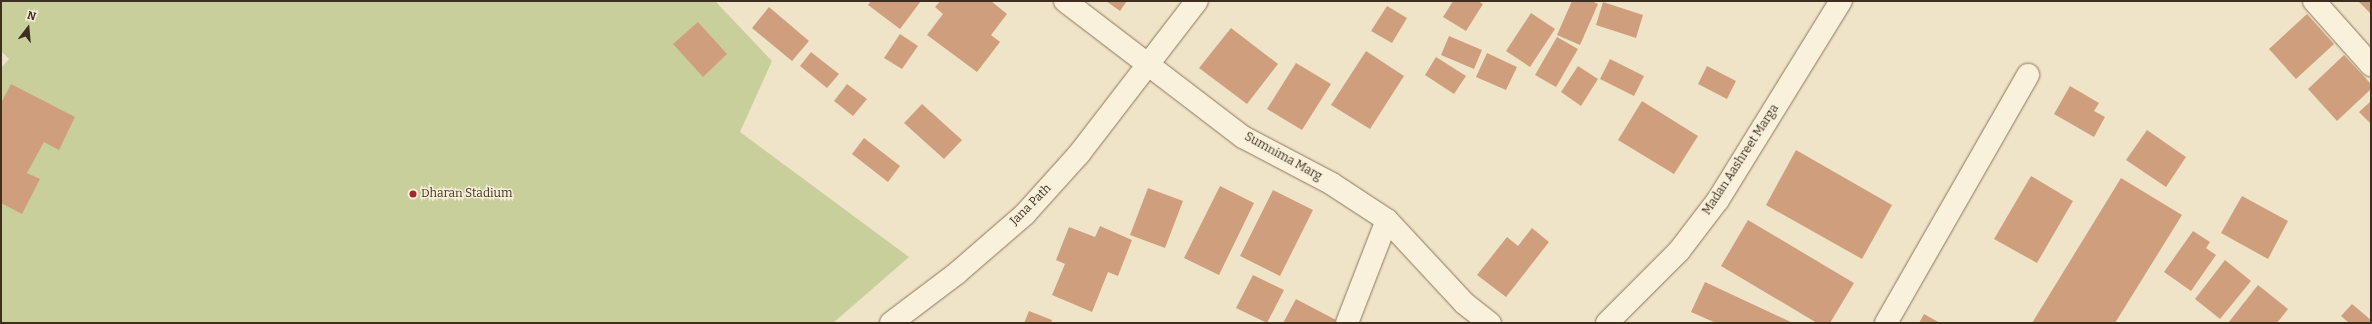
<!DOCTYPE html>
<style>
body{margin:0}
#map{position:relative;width:2372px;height:324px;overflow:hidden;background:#f0e4c8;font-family:Bitter,serif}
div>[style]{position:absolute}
.green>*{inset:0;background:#c9cf9b}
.building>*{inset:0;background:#cf9f7d}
.roads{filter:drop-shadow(0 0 1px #8d765c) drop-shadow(0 0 1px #8d765c)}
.minor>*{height:22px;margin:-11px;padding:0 11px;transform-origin:11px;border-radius:11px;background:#faf1dc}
.dots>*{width:11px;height:11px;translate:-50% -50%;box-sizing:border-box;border:2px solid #f7eed8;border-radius:50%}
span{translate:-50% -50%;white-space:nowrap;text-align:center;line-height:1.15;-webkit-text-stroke:3px #f7eed8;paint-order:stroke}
.street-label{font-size:12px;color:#3d2e20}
.poi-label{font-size:12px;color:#3d2e20}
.left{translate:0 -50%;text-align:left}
.frame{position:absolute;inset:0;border:2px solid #3d2e20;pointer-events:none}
.north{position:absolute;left:8px;top:8px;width:40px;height:40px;-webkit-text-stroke:3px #f7eed8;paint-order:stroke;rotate:16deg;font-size:11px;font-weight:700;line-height:16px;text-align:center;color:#3d2e20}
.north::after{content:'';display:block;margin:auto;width:14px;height:18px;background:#3d2e20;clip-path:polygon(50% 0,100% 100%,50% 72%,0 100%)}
</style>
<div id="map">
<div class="green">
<div style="clip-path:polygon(1px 1px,715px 1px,772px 61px,740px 132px,909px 257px,833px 323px,1px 323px,1px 68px,9px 59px,1px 51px)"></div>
</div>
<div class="building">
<div style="clip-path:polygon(871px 1px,921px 1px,900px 29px,868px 5px)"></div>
<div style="clip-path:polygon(940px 1px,991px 1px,1007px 14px,991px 35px,1000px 42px,977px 72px,927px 35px,943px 14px,935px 7px)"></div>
<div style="clip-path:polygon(1106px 1px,1127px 1px,1120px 11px)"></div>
<div style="clip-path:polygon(1453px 1px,1478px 1px,1483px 4px,1466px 31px,1443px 17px)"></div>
<div style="clip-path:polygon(1572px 1px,1592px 1px,1598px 4px,1580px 45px,1557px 35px)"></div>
<div style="clip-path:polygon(2358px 1px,2371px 1px,2371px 14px)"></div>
<div style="clip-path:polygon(1603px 2px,1643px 15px,1636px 38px,1596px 25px)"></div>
<div style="clip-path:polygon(1387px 6px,1407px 18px,1392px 43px,1371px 31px)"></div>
<div style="clip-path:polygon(769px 7px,809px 41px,792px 61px,752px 28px)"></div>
<div style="clip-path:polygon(1531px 13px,1555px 29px,1530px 67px,1506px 51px)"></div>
<div style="clip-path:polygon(2307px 14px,2334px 44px,2296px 79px,2269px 49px)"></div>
<div style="clip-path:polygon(698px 22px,727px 54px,703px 77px,673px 44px)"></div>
<div style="clip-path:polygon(1231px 28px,1278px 64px,1247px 104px,1199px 68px)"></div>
<div style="clip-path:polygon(900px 34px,918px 46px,902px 69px,884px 58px)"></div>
<div style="clip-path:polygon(1449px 36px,1482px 50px,1474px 69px,1441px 55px)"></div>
<div style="clip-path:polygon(1557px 37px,1578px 49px,1556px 87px,1535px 75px)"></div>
<div style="clip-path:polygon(1366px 51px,1404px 76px,1370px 129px,1331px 105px)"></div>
<div style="clip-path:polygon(811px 52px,839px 74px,827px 88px,800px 66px)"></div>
<div style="clip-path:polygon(1487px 53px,1517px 67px,1506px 90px,1476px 77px)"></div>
<div style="clip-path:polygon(2344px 55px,2371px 84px,2371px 89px,2337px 121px,2308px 89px)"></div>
<div style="clip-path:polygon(1436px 57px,1466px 76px,1454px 94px,1425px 75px)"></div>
<div style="clip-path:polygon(1610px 59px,1644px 76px,1634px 96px,1600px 79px)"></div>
<div style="clip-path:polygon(1296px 63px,1331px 84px,1302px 130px,1267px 109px)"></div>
<div style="clip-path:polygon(1578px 66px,1598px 79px,1581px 106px,1561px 92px)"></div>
<div style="clip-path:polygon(1707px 66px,1736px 81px,1727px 99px,1698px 84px)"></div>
<div style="clip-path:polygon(11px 84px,75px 117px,59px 150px,44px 142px,27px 173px,40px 179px,22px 214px,1px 203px,1px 103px)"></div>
<div style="clip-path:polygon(847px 84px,867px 99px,853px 116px,834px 101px)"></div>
<div style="clip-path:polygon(2070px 86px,2099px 103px,2094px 111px,2105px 117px,2094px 137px,2054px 114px)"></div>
<div style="clip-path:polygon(1642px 101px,1698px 136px,1674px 174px,1618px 140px)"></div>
<div style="clip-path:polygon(2371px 101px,2371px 124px,2359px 112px)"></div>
<div style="clip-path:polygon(922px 104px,962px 140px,944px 159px,904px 123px)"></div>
<div style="clip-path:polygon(2147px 130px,2186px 157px,2166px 187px,2126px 160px)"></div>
<div style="clip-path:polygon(864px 138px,900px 166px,888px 182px,852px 154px)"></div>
<div style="clip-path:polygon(1796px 150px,1892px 205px,1862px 259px,1766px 205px)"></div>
<div style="clip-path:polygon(2031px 176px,2073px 201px,2037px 263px,1994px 239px)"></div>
<div style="clip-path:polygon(2121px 178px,2182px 215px,2115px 323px,2032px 323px)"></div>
<div style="clip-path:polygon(1220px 186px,1254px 203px,1219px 275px,1184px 258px)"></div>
<div style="clip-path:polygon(1148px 188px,1183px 201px,1165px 248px,1130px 235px)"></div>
<div style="clip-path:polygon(1273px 190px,1313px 210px,1280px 276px,1240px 256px)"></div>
<div style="clip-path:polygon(2242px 196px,2288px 221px,2268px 259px,2221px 233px)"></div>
<div style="clip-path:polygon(1748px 220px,1854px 283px,1830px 323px,1817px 323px,1721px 266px)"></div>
<div style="clip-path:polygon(1100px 226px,1132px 240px,1118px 276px,1108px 272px,1092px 312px,1052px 295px,1065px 264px,1056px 260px,1069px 227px,1095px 237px)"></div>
<div style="clip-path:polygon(1532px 228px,1549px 242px,1506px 297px,1477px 275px,1507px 237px,1518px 246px)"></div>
<div style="clip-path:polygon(2193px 231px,2210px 242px,2206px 248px,2216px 255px,2191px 291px,2164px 272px)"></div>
<div style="clip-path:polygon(2225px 260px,2251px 281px,2220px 319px,2195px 299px)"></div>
<div style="clip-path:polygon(1253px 275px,1284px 290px,1267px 323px,1236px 308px)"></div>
<div style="clip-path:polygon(1705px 282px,1793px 323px,1716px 323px,1691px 312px)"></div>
<div style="clip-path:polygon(2258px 285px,2288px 309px,2277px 323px,2228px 323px)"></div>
<div style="clip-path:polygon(1296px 299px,1336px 320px,1334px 323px,1283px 323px)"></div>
<div style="clip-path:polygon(2352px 304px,2371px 320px,2371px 323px,2349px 323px,2341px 316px)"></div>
<div style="clip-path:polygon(1029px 311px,1052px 320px,1051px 323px,1024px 323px)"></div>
<div style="clip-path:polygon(1924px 314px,1940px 323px,1919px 323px)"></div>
</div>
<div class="roads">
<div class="minor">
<div style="left:1065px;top:1px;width:224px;rotate:37.4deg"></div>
<div style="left:1243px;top:137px;width:101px;rotate:27.8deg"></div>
<div style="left:1332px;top:184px;width:66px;rotate:33.2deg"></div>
<div style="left:1387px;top:220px;width:113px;rotate:47.1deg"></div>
<div style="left:1464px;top:303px;width:33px;rotate:38deg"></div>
<div style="left:2314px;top:1px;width:86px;rotate:48.3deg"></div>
<div style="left:891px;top:323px;width:83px;rotate:-37.1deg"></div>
<div style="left:957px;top:273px;width:90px;rotate:-40.9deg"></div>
<div style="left:1025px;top:214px;width:81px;rotate:-48deg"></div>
<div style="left:1079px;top:154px;width:193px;rotate:-52.4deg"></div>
<div style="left:1347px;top:323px;width:110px;rotate:-68.8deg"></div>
<div style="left:1607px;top:323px;width:102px;rotate:-45deg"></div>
<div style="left:1679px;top:251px;width:64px;rotate:-52.6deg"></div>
<div style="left:1718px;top:200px;width:234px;rotate:-58.3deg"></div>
<div style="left:1886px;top:323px;width:286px;rotate:-60.2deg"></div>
</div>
</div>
<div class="dots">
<div style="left:413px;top:194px;background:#9e2a2b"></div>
</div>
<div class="street-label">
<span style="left:1283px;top:157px;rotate:29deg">Sumnima Marg</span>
<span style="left:1741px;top:160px;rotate:-57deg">Madan Aashreet Marga</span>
<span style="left:1031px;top:205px;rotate:-45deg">Jana Path</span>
</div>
<div class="poi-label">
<span class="left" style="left:421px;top:194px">Dharan Stadium</span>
</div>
<div class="frame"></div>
<div class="north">N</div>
</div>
